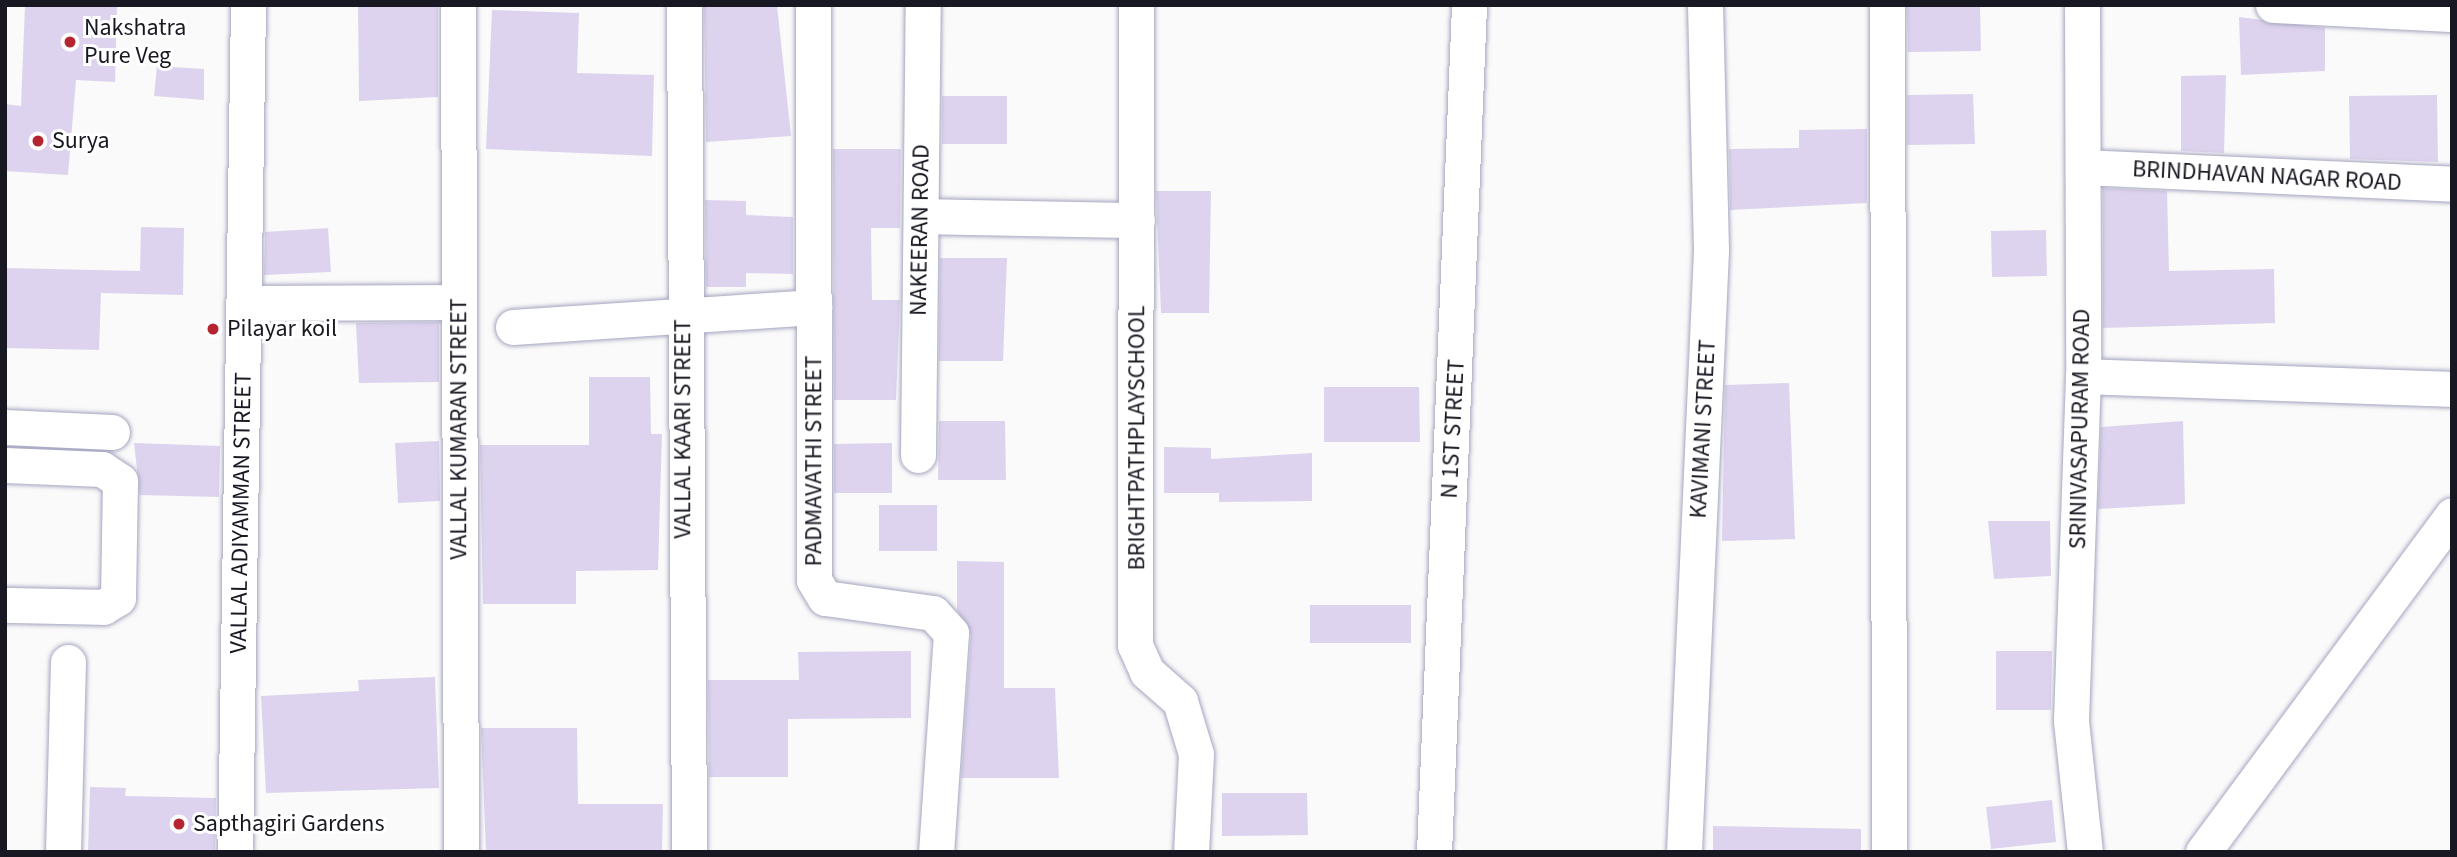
<!DOCTYPE html>
<style>
body{margin:0}
#map{position:relative;width:2457px;height:857px;overflow:hidden;background:#fafafa;font-family:"Source Sans 3",sans-serif}
div>[style]{position:absolute}
.building>*{inset:0;background:#ded3ee}
.roads{filter:drop-shadow(0 0 2px #a4a5c0) drop-shadow(0 0 2px #a4a5c0)}
.minor>*{height:35px;margin:-17.5px;padding:0 17.5px;transform-origin:17.5px;border-radius:17.5px;background:#fff}
.dots>*{width:19px;height:19px;translate:-50% -50%;box-sizing:border-box;border:4px solid #fff;border-radius:50%}
span{translate:-50% -50%;white-space:nowrap;text-align:center;line-height:1.15;-webkit-text-stroke:6px #fff;paint-order:stroke}
.poi-label{font-size:24px;color:#181822}
.left{translate:0 -50%;text-align:left}
.street-label{font-size:24px;color:#181822}
.frame{position:absolute;inset:0;border:7px solid #181822;pointer-events:none}
</style>
<div id="map">
<div class="building">
<div style="clip-path:polygon(25px 5px,117px 5px,115px 82px,76px 80px,68px 175px,5px 171px,5px 104px,21px 106px)"></div>
<div style="clip-path:polygon(358px 5px,438px 5px,438px 97px,359px 101px)"></div>
<div style="clip-path:polygon(704px 5px,777px 5px,791px 136px,706px 142px)"></div>
<div style="clip-path:polygon(1907px 5px,1980px 5px,1981px 51px,1908px 52px)"></div>
<div style="clip-path:polygon(492px 10px,579px 13px,577px 73px,654px 75px,652px 156px,486px 149px)"></div>
<div style="clip-path:polygon(2239px 17px,2325px 28px,2325px 71px,2241px 75px)"></div>
<div style="clip-path:polygon(157px 66px,204px 69px,204px 100px,154px 96px)"></div>
<div style="clip-path:polygon(2226px 75px,2224px 153px,2181px 151px,2181px 76px)"></div>
<div style="clip-path:polygon(1973px 94px,1975px 144px,1907px 145px,1907px 95px)"></div>
<div style="clip-path:polygon(2437px 95px,2438px 162px,2350px 159px,2349px 96px)"></div>
<div style="clip-path:polygon(942px 96px,1007px 96px,1007px 144px,942px 144px)"></div>
<div style="clip-path:polygon(1867px 129px,1867px 203px,1730px 210px,1729px 149px,1799px 148px,1799px 130px)"></div>
<div style="clip-path:polygon(833px 149px,901px 149px,900px 228px,871px 228px,872px 300px,900px 300px,896px 400px,834px 400px)"></div>
<div style="clip-path:polygon(2103px 188px,2167px 191px,2169px 271px,2274px 269px,2275px 323px,2103px 328px)"></div>
<div style="clip-path:polygon(1156px 191px,1211px 191px,1209px 313px,1161px 313px)"></div>
<div style="clip-path:polygon(705px 200px,746px 201px,746px 215px,793px 217px,793px 274px,746px 273px,746px 287px,706px 287px)"></div>
<div style="clip-path:polygon(141px 227px,184px 228px,183px 295px,101px 293px,99px 350px,5px 348px,5px 268px,140px 271px)"></div>
<div style="clip-path:polygon(328px 228px,331px 272px,264px 275px,265px 232px)"></div>
<div style="clip-path:polygon(2046px 230px,2047px 276px,1992px 277px,1991px 231px)"></div>
<div style="clip-path:polygon(940px 258px,1007px 258px,1003px 361px,939px 361px)"></div>
<div style="clip-path:polygon(439px 322px,439px 382px,359px 383px,356px 323px)"></div>
<div style="clip-path:polygon(589px 377px,650px 377px,651px 434px,662px 434px,658px 570px,576px 571px,576px 604px,483px 604px,480px 445px,589px 445px)"></div>
<div style="clip-path:polygon(1789px 383px,1795px 539px,1722px 541px,1725px 385px)"></div>
<div style="clip-path:polygon(1324px 387px,1419px 387px,1420px 442px,1324px 442px)"></div>
<div style="clip-path:polygon(939px 421px,1005px 421px,1006px 480px,938px 480px)"></div>
<div style="clip-path:polygon(2183px 421px,2185px 504px,2098px 509px,2101px 427px)"></div>
<div style="clip-path:polygon(439px 441px,440px 501px,398px 503px,395px 443px)"></div>
<div style="clip-path:polygon(134px 443px,220px 446px,219px 497px,140px 495px)"></div>
<div style="clip-path:polygon(892px 443px,892px 493px,834px 493px,834px 444px)"></div>
<div style="clip-path:polygon(1164px 447px,1211px 448px,1211px 459px,1312px 453px,1312px 501px,1219px 502px,1219px 493px,1164px 493px)"></div>
<div style="clip-path:polygon(879px 505px,937px 505px,937px 551px,879px 551px)"></div>
<div style="clip-path:polygon(1988px 521px,2050px 521px,2051px 576px,1994px 579px)"></div>
<div style="clip-path:polygon(957px 561px,1004px 562px,1004px 688px,1055px 688px,1059px 778px,961px 778px,971px 634px,957px 610px)"></div>
<div style="clip-path:polygon(1310px 605px,1411px 605px,1411px 643px,1310px 643px)"></div>
<div style="clip-path:polygon(911px 651px,911px 718px,788px 719px,788px 777px,709px 777px,708px 680px,799px 680px,798px 652px)"></div>
<div style="clip-path:polygon(1996px 651px,2052px 651px,2051px 710px,1996px 710px)"></div>
<div style="clip-path:polygon(435px 677px,439px 788px,266px 793px,261px 696px,359px 691px,358px 680px)"></div>
<div style="clip-path:polygon(481px 728px,577px 728px,578px 804px,663px 804px,662px 852px,486px 852px)"></div>
<div style="clip-path:polygon(90px 787px,126px 788px,125px 796px,216px 798px,215px 851px,88px 850px)"></div>
<div style="clip-path:polygon(1222px 793px,1307px 793px,1308px 835px,1222px 836px)"></div>
<div style="clip-path:polygon(2052px 800px,2056px 842px,1991px 849px,1986px 807px)"></div>
<div style="clip-path:polygon(1713px 826px,1861px 829px,1861px 852px,1713px 852px)"></div>
</div>
<div class="roads">
<div class="minor">
<div style="left:458px;top:5px;width:847px;rotate:89.8deg"></div>
<div style="left:684px;top:5px;width:847px;rotate:89.66deg"></div>
<div style="left:813px;top:5px;width:575px;rotate:89.9deg"></div>
<div style="left:814px;top:580px;width:21px;rotate:59deg"></div>
<div style="left:825px;top:598px;width:109px;rotate:7.9deg"></div>
<div style="left:933px;top:613px;width:27px;rotate:48deg"></div>
<div style="left:951px;top:633px;width:220px;rotate:93.9deg"></div>
<div style="left:1136px;top:5px;width:640px;rotate:90.09deg"></div>
<div style="left:1135px;top:645px;width:30px;rotate:66deg"></div>
<div style="left:1147px;top:672px;width:44px;rotate:41.3deg"></div>
<div style="left:1180px;top:701px;width:55px;rotate:73.2deg"></div>
<div style="left:1196px;top:754px;width:98px;rotate:92.9deg"></div>
<div style="left:1887px;top:5px;width:847px;rotate:89.86deg"></div>
<div style="left:2082px;top:5px;width:371px;rotate:89.8deg"></div>
<div style="left:2083px;top:376px;width:345px;rotate:92deg"></div>
<div style="left:2071px;top:721px;width:132px;rotate:83.9deg"></div>
<div style="left:2273px;top:5px;width:179px;rotate:2.9deg"></div>
<div style="left:2083px;top:167px;width:369px;rotate:2.6deg"></div>
<div style="left:921px;top:216px;width:216px;rotate:1.1deg"></div>
<div style="left:245px;top:303px;width:214px;rotate:-0.3deg"></div>
<div style="left:513px;top:327px;width:302px;rotate:-3.8deg"></div>
<div style="left:2083px;top:376px;width:369px;rotate:2deg"></div>
<div style="left:5px;top:427px;width:107px;rotate:2.7deg"></div>
<div style="left:918px;top:455px;width:450px;rotate:-89.4deg"></div>
<div style="left:5px;top:465px;width:97px;rotate:2.4deg"></div>
<div style="left:102px;top:469px;width:22px;rotate:34deg"></div>
<div style="left:120px;top:481px;width:117px;rotate:91deg"></div>
<div style="left:118px;top:598px;width:17px;rotate:149deg"></div>
<div style="left:103px;top:607px;width:98px;rotate:-178.8deg"></div>
<div style="left:63px;top:852px;width:190px;rotate:-88.5deg"></div>
<div style="left:235px;top:852px;width:847px;rotate:-89.12deg"></div>
<div style="left:1434px;top:852px;width:848px;rotate:-87.63deg"></div>
<div style="left:1684px;top:852px;width:603px;rotate:-87.43deg"></div>
<div style="left:1711px;top:250px;width:245px;rotate:-91.4deg"></div>
<div style="left:2203px;top:852px;width:419px;rotate:-53.5deg"></div>
</div>
</div>
<div class="dots">
<div style="left:70px;top:42px;background:#b6252f"></div>
<div style="left:38px;top:141px;background:#b6252f"></div>
<div style="left:213px;top:329px;background:#b6252f"></div>
<div style="left:179px;top:824px;background:#b6252f"></div>
</div>
<div class="poi-label">
<span class="left" style="left:84px;top:42px">Nakshatra<br>Pure Veg</span>
<span class="left" style="left:52px;top:141px">Surya</span>
<span class="left" style="left:227px;top:329px">Pilayar koil</span>
<span class="left" style="left:193px;top:824px">Sapthagiri Gardens</span>
</div>
<div class="street-label">
<span style="left:2267px;top:176px;rotate:3deg">BRINDHAVAN NAGAR ROAD</span>
<span style="left:920px;top:230px;rotate:-89deg">NAKEERAN ROAD</span>
<span style="left:459px;top:429px;rotate:-90deg">VALLAL KUMARAN STREET</span>
<span style="left:683px;top:429px;rotate:-90deg">VALLAL KAARI STREET</span>
<span style="left:1453px;top:429px;rotate:-87deg">N 1ST STREET</span>
<span style="left:1703px;top:429px;rotate:-87deg">KAVIMANI STREET</span>
<span style="left:2080px;top:429px;rotate:-89deg">SRINIVASAPURAM ROAD</span>
<span style="left:1137px;top:438px;rotate:-90deg">BRIGHTPATHPLAYSCHOOL</span>
<span style="left:814px;top:461px;rotate:-90deg">PADMAVATHI STREET</span>
<span style="left:241px;top:513px;rotate:-89deg">VALLAL ADIYAMMAN STREET</span>
</div>
<div class="frame"></div>
</div>
